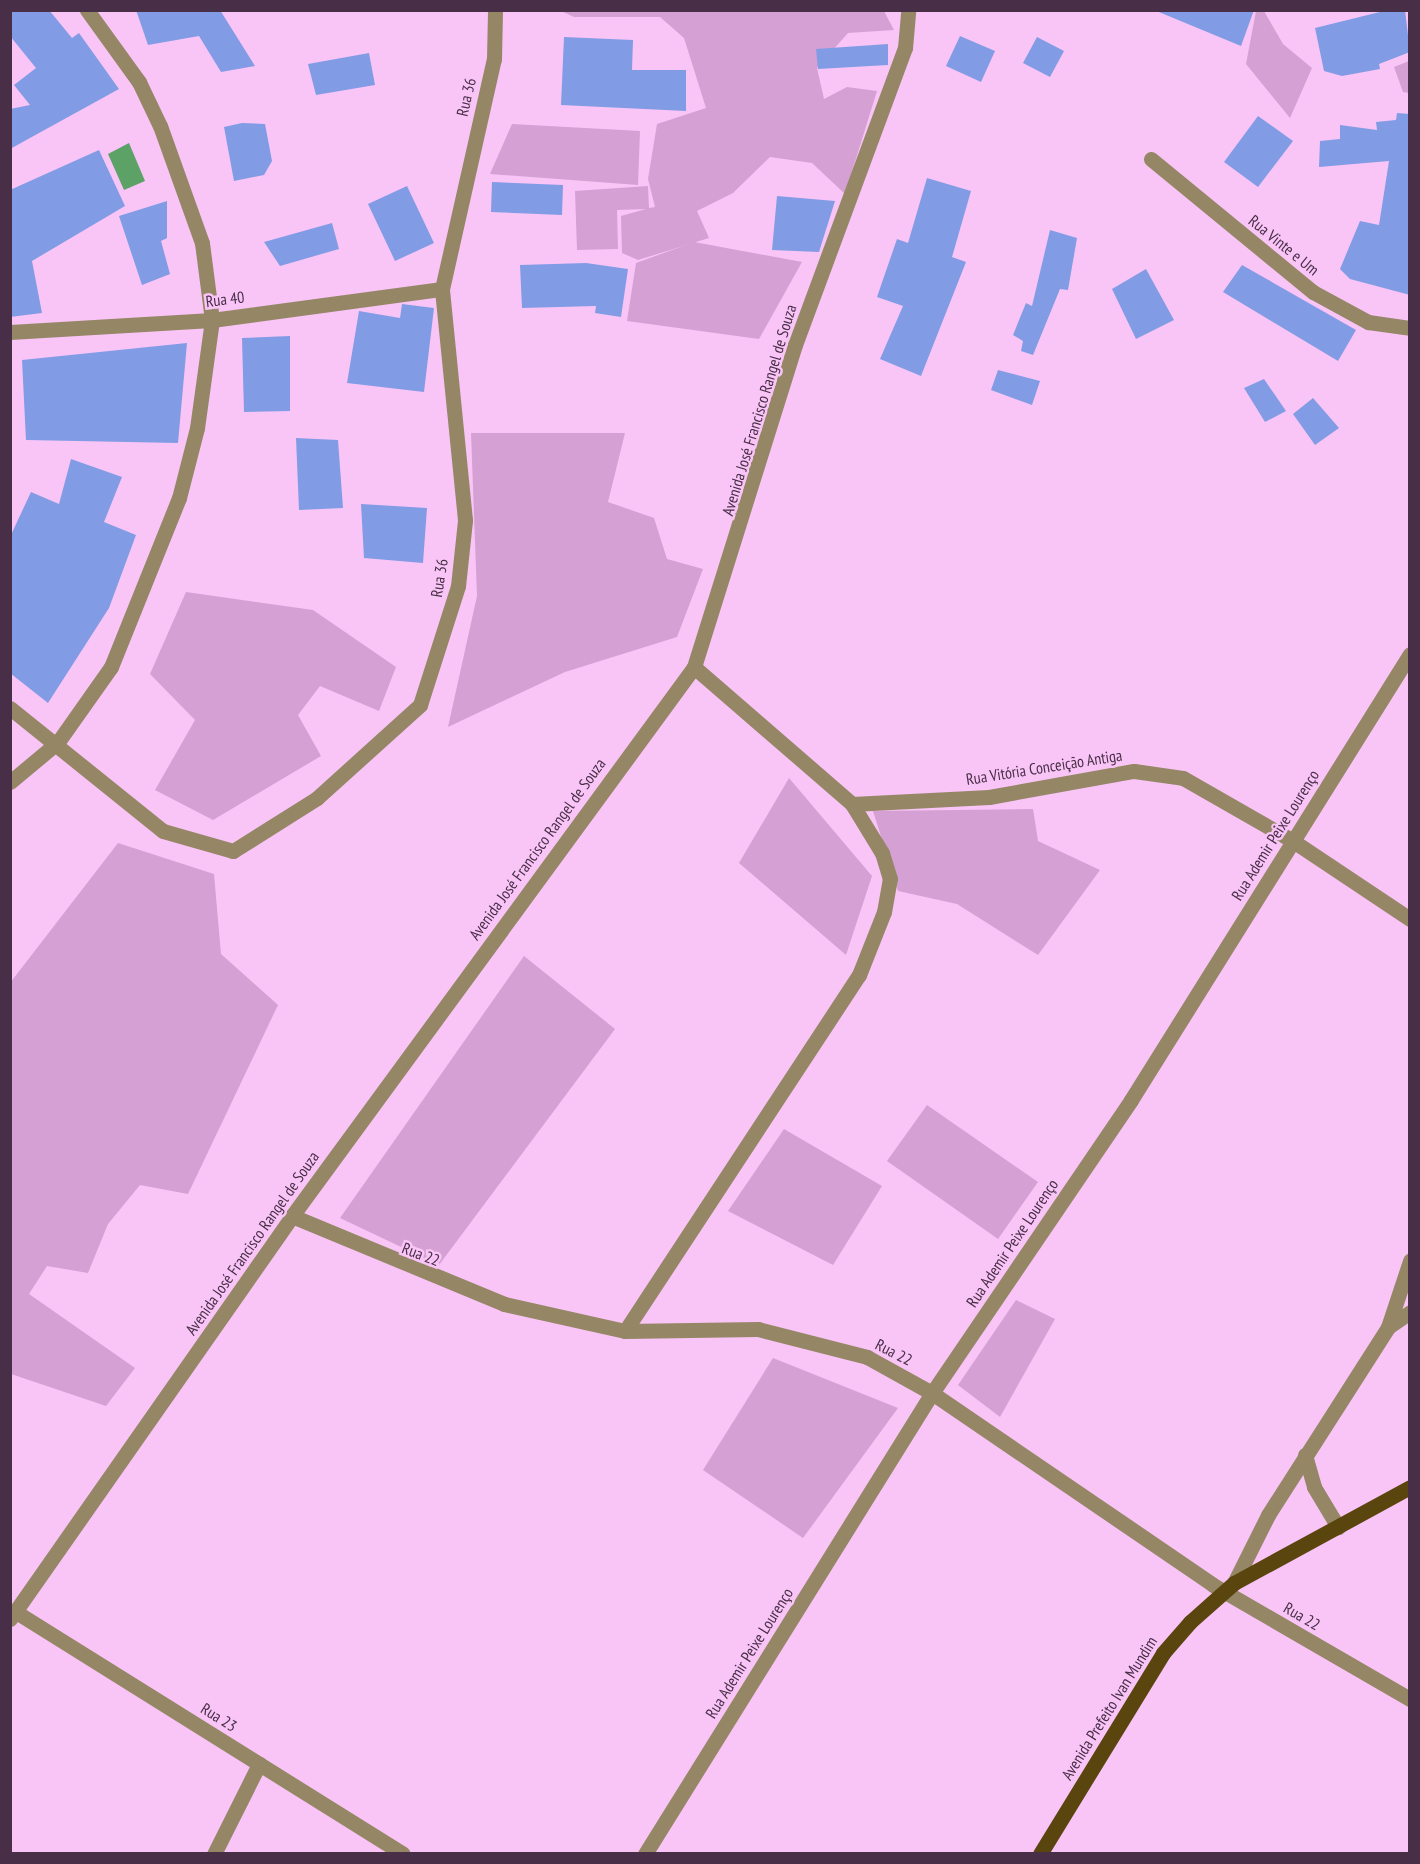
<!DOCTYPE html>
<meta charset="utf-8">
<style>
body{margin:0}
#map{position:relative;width:1420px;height:1864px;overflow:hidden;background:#f9c5f7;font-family:"PT Sans Narrow",sans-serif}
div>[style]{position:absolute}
.green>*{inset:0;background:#d5a0d3}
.water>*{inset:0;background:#5ca166}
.building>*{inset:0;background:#819ce4}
.minor>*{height:15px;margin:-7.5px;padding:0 7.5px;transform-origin:7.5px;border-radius:7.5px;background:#958766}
.major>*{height:15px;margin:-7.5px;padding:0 7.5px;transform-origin:7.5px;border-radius:7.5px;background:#59450d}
span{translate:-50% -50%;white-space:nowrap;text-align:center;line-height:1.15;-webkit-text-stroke:5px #f9c5f7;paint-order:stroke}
.street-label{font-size:16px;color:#482e47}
.frame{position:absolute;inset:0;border:12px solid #482e47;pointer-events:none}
</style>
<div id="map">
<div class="green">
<div style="clip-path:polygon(719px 10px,884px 11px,894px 30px,848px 33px,817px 68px,824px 99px,847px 87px,877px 91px,845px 194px,812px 163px,770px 157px,733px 193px,697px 211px,709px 238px,638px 260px,622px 253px,621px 216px,646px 209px,617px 210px,618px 249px,577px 250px,575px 191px,648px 186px,649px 208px,655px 207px,648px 179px,657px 124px,706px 108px,684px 38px,660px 17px,574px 17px,561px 11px)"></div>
<div style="clip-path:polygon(1256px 11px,1264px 11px,1283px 44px,1312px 68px,1290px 118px,1246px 64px)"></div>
<div style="clip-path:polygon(1409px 61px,1409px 93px,1403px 92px,1394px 67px)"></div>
<div style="clip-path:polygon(512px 124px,640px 131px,638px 185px,490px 174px)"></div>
<div style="clip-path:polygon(694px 242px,802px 262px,759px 339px,627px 321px,636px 263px)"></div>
<div style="clip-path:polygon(471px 433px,625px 433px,608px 502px,654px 518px,667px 559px,703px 569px,677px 637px,565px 672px,448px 727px,477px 596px)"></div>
<div style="clip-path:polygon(186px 592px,313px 610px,396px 667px,379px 711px,320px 686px,298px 715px,321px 756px,213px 820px,155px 790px,195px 720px,150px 674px)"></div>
<div style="clip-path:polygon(789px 778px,872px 876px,846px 955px,739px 863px)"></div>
<div style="clip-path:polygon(1033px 809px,1038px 841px,1100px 870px,1038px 955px,957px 904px,898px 891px,873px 811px)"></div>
<div style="clip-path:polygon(118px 843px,214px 874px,221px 954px,278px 1005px,188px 1194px,140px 1185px,108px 1224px,88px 1273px,47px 1266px,29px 1294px,135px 1368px,106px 1406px,11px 1374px,10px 983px)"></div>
<div style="clip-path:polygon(524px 956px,615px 1029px,439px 1265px,340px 1218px)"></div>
<div style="clip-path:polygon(927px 1105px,1038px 1182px,998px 1239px,887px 1161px)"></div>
<div style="clip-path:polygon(784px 1129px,882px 1186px,833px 1265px,728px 1211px)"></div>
<div style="clip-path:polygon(1016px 1300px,1055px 1319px,1000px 1417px,958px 1385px)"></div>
<div style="clip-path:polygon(773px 1358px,898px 1408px,803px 1538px,703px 1470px)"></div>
</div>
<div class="water">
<div style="clip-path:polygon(129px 143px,145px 181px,124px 190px,108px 154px)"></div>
</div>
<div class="building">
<div style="clip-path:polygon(10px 10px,49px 10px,72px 38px,79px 33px,119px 89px,10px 149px,10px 109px,30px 105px,14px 85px,36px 68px,10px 36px)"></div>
<div style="clip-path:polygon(136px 10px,220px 10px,255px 66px,221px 72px,199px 36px,148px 45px)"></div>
<div style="clip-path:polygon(1154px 10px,1254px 10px,1241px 46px)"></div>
<div style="clip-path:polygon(1388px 10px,1405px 10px,1410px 52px,1379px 64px,1380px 69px,1342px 76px,1324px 71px,1315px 28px)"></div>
<div style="clip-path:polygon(960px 36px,995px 51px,981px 82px,946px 66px)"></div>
<div style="clip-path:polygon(564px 37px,633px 40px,632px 70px,686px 70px,686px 111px,561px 105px)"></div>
<div style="clip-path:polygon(1037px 37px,1064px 51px,1050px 77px,1023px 63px)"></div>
<div style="clip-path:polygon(888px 44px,888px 65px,818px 69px,816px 49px)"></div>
<div style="clip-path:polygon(369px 53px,375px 85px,316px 95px,308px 64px)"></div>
<div style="clip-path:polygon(1397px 113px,1410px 114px,1410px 295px,1350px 279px,1340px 269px,1360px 221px,1379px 225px,1389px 161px,1319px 167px,1320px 141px,1340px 139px,1340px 125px,1377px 130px,1376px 122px,1396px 120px)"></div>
<div style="clip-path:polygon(1258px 116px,1293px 141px,1258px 187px,1224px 162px)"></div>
<div style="clip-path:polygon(242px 123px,265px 124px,272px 161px,264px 175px,234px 181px,224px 127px)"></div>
<div style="clip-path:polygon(99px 150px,125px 206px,32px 261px,42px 313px,10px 317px,10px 190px)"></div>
<div style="clip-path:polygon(927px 178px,971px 191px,952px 257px,966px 262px,921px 376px,880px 359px,903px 306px,877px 297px,897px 239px,908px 243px)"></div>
<div style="clip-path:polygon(492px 182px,563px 185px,562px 215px,491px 212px)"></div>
<div style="clip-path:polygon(407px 186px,434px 243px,395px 261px,368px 204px)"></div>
<div style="clip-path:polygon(777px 196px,835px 201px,819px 252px,772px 250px)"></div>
<div style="clip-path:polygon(167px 201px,167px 238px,161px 241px,170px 274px,142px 285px,119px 216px)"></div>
<div style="clip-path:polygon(332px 223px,339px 249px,280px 266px,264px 242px)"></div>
<div style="clip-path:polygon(1050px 230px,1077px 238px,1068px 290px,1060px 289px,1033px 355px,1021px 351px,1023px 341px,1013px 335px,1026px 303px,1032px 306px)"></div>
<div style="clip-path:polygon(586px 263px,628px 269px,621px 317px,595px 313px,596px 306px,522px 308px,520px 265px)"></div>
<div style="clip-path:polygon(1242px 265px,1356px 330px,1338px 361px,1223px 292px)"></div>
<div style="clip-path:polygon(1146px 269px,1174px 320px,1136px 339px,1112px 289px)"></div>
<div style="clip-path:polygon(402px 304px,434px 308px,424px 392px,347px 383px,359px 311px,400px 318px)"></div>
<div style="clip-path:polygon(290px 336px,290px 411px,244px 412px,242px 338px)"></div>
<div style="clip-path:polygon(187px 343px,178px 443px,26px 440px,22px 360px)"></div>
<div style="clip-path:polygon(998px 370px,1040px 381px,1032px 405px,991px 390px)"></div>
<div style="clip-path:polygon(1264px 379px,1286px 411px,1265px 422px,1244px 388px)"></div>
<div style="clip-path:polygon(1313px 398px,1339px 428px,1315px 445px,1293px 414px)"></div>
<div style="clip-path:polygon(296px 438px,338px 440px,343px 508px,299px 510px)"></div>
<div style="clip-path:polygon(71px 459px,122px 477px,104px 522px,136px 535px,109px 608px,48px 703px,10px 673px,10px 537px,31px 492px,59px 504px)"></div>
<div style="clip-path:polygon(361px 504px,427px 508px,423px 563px,364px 558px)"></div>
</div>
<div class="minor">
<div style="left:1151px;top:159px;width:210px;rotate:39.4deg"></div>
<div style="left:1313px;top:292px;width:63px;rotate:28.6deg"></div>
<div style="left:1368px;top:322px;width:42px;rotate:8.1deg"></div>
<div style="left:10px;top:332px;width:202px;rotate:-3.4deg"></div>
<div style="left:212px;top:320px;width:232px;rotate:-7.7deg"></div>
<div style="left:694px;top:667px;width:209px;rotate:40.9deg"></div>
<div style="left:852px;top:804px;width:137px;rotate:-2.9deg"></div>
<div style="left:989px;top:797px;width:147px;rotate:-10.2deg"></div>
<div style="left:1134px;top:771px;width:49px;rotate:8.1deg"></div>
<div style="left:1183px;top:778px;width:127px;rotate:29.8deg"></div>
<div style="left:1293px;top:841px;width:141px;rotate:33.7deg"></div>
<div style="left:10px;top:708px;width:196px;rotate:38.8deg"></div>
<div style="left:163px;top:831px;width:73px;rotate:15.9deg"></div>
<div style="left:233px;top:851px;width:99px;rotate:-32.2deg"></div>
<div style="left:317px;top:798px;width:139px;rotate:-42.1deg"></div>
<div style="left:420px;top:705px;width:125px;rotate:-72.3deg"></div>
<div style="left:458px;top:586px;width:66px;rotate:-83.9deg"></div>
<div style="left:465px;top:520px;width:232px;rotate:-95.7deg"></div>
<div style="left:442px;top:289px;width:236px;rotate:-77.3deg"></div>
<div style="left:494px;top:59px;width:49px;rotate:-88.8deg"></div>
<div style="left:10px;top:782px;width:62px;rotate:-39.8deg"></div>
<div style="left:58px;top:742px;width:92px;rotate:-54.8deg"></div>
<div style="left:111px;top:667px;width:182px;rotate:-68.1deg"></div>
<div style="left:179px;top:498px;width:72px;rotate:-75.6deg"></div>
<div style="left:197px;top:428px;width:109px;rotate:-82.1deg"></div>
<div style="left:212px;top:320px;width:78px;rotate:-97.4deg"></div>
<div style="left:202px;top:243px;width:124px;rotate:-109.7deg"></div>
<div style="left:160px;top:126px;width:49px;rotate:-115.5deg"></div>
<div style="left:139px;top:82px;width:89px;rotate:-125.8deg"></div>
<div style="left:292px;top:1216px;width:230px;rotate:22.5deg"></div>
<div style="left:504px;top:1304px;width:124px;rotate:12.6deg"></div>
<div style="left:625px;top:1331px;width:133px;rotate:-0.9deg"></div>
<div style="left:758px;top:1329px;width:113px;rotate:14.4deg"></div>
<div style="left:867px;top:1357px;width:74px;rotate:29deg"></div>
<div style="left:932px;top:1393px;width:340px;rotate:34.3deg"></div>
<div style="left:1213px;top:1585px;width:228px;rotate:30.1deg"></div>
<div style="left:1388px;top:1327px;width:27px;rotate:-34deg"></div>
<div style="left:625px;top:1331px;width:426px;rotate:-56.7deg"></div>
<div style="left:859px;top:975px;width:68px;rotate:-68.4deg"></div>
<div style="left:884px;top:912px;width:34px;rotate:-80deg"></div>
<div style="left:890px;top:879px;width:27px;rotate:-107deg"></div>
<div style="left:882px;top:853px;width:57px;rotate:-121.5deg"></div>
<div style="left:1305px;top:1455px;width:33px;rotate:74deg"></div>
<div style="left:1314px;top:1487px;width:47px;rotate:59deg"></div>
<div style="left:1234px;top:1583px;width:76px;rotate:-63.4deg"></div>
<div style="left:1268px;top:1515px;width:223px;rotate:-57.4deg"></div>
<div style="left:1388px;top:1327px;width:70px;rotate:-71.6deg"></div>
<div style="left:16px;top:1612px;width:456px;rotate:32deg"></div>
<div style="left:10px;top:1619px;width:492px;rotate:-55deg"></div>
<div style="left:292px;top:1216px;width:680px;rotate:-53.79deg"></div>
<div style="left:694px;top:667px;width:337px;rotate:-72.6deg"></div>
<div style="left:795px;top:345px;width:317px;rotate:-69.7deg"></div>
<div style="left:905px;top:48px;width:38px;rotate:-85deg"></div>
<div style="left:214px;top:1854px;width:101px;rotate:-63.4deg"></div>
<div style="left:645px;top:1854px;width:543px;rotate:-58.1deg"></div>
<div style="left:932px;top:1393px;width:354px;rotate:-55.8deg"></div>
<div style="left:1131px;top:1100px;width:526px;rotate:-57.97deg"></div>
</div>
<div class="major">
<div style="left:1040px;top:1854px;width:236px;rotate:-58.5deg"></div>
<div style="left:1163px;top:1653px;width:41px;rotate:-48.9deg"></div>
<div style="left:1190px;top:1622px;width:59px;rotate:-41.6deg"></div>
<div style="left:1234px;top:1583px;width:200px;rotate:-28.6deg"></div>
</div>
<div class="street-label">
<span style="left:466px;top:97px;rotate:-77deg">Rua 36</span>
<span style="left:1284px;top:245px;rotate:39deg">Rua Vinte e Um</span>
<span style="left:225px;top:299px;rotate:-7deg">Rua 40</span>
<span style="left:759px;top:410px;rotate:-73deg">Avenida José Francisco Rangel de Souza</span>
<span style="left:439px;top:578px;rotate:-81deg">Rua 36</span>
<span style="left:1044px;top:767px;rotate:-9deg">Rua Vitória Conceição Antiga</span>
<span style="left:1275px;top:835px;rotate:-58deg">Rua Ademir Peixe Lourenço</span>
<span style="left:537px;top:849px;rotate:-54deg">Avenida José Francisco Rangel de Souza</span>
<span style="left:252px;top:1243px;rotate:-55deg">Avenida José Francisco Rangel de Souza</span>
<span style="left:1012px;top:1243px;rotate:-56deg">Rua Ademir Peixe Lourenço</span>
<span style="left:421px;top:1254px;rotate:21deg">Rua 22</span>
<span style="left:894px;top:1352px;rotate:27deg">Rua 22</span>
<span style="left:1302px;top:1616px;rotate:30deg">Rua 22</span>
<span style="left:749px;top:1653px;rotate:-58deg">Rua Ademir Peixe Lourenço</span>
<span style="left:1109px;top:1708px;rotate:-58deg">Avenida Prefeito Ivan Mundim</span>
<span style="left:219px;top:1717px;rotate:32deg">Rua 23</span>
</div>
<div class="frame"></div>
</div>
